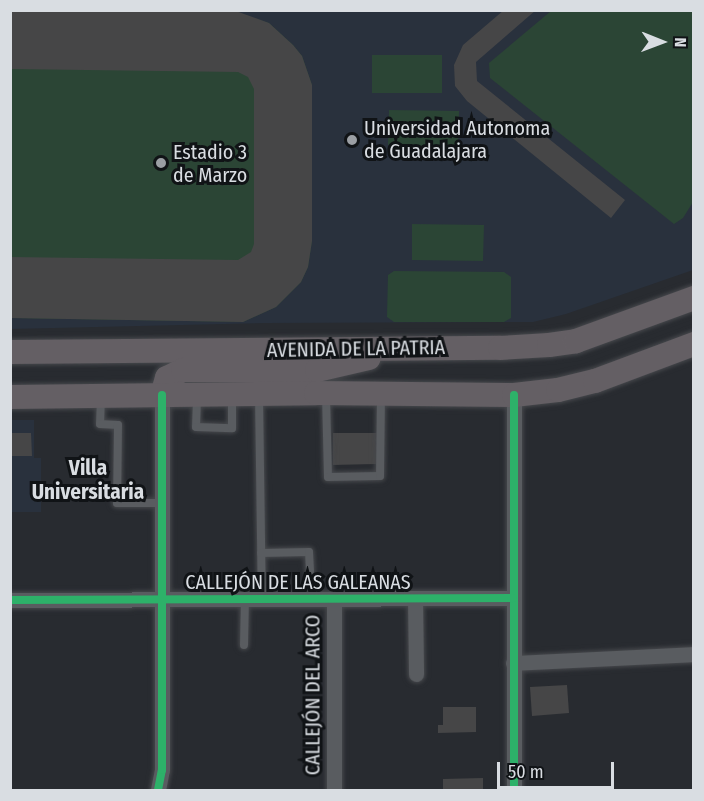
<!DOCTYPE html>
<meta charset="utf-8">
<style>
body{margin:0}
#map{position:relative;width:704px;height:801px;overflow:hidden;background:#282b30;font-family:"Fira Sans Condensed",sans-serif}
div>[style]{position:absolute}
.built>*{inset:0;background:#29313d}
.green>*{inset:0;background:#2b4535}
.building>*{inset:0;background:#464647}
.roads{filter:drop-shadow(0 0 2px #46484c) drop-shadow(0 0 2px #46484c)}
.lane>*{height:8px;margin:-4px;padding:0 4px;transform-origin:4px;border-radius:4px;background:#595c60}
.street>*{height:15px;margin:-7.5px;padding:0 7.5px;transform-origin:7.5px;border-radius:7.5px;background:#595c60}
.primary>*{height:24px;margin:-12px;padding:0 12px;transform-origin:12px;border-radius:12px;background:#645f64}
.cycleway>*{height:8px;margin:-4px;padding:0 4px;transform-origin:4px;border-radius:4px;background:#2db169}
.dots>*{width:16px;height:16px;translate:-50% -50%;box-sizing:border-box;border:3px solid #101316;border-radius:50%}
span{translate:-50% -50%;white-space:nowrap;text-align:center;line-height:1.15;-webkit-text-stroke:6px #101316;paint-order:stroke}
.poi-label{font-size:20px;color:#d9dde2}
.left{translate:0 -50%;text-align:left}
.street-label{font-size:20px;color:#d9dde2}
.neighbourhood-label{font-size:21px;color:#d9dde2;font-weight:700}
.frame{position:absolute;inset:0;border:12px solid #d9dde2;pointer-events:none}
.north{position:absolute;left:632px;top:12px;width:60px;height:60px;-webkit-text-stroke:4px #101316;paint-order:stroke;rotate:91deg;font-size:16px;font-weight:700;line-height:24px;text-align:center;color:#d9dde2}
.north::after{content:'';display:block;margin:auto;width:21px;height:27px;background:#d9dde2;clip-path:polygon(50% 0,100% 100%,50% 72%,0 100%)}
.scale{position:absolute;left:497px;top:762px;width:117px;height:27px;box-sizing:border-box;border:3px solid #d9dde2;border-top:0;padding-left:8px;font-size:18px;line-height:21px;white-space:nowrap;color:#d9dde2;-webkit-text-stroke:4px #101316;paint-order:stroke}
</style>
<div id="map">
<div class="built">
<div style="clip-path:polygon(10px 11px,693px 11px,693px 270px,566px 314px,533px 322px,264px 323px,11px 329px)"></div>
<div style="clip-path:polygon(10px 420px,34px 420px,34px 458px,41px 458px,41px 512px,11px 512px)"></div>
</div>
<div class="green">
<div style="clip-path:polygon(11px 11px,233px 11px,269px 23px,293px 45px,302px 56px,312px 85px,312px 241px,308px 267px,301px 282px,276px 307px,243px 322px,11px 318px)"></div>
<div style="clip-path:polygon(551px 11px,693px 11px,693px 202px,683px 218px,674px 224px,490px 78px,489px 63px)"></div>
<div style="clip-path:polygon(372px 55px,442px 55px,442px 93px,372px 93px)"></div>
<div style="clip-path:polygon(389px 110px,459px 111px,458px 147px,388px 145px)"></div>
<div style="clip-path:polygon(412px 224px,484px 225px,483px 261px,412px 260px)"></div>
<div style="clip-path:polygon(394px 271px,504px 272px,511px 277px,511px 318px,504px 322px,394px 322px,387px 317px,388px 275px)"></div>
</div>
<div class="building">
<div style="clip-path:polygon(10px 10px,233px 10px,269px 23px,293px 45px,302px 56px,312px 85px,312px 241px,308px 267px,301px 282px,276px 307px,243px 322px,10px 318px,10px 257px,238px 260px,251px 252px,254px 244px,254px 89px,248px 77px,238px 72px,10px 69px)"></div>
<div style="clip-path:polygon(504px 10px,536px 10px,476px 62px,477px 81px,625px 200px,611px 218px,467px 101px,455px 86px,454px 65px,463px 45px)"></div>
<div style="clip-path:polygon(10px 433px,31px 433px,32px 456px,10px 456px)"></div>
<div style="clip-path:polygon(333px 433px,377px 433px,377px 464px,333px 465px)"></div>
<div style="clip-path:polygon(567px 685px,569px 713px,532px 716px,530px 687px)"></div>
<div style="clip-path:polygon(443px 707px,476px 707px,476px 732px,438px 733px,438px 725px,443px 725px)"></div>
<div style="clip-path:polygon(483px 778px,483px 790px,443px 790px,443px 779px)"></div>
</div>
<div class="roads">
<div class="lane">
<div style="left:259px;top:395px;width:204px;rotate:89.2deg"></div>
<div style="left:326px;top:395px;width:82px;rotate:88.6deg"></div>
<div style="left:328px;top:477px;width:52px;rotate:-1.1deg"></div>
<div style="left:380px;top:476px;width:78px;rotate:-89.3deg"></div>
<div style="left:101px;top:397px;width:27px;rotate:92deg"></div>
<div style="left:100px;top:424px;width:18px;rotate:3deg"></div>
<div style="left:118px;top:425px;width:78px;rotate:90.7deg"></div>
<div style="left:117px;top:503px;width:44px"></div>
<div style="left:197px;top:399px;width:28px;rotate:92deg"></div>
<div style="left:196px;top:427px;width:36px;rotate:2deg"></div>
<div style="left:232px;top:428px;width:32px;rotate:-90deg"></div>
<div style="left:261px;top:553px;width:48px;rotate:-1.2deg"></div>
<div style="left:309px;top:552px;width:19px;rotate:87deg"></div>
<div style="left:244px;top:645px;width:46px;rotate:-88.8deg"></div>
</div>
<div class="street">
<div style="left:514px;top:395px;width:395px;rotate:90deg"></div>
<div style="left:415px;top:598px;width:76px;rotate:89.2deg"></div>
<div style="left:334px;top:599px;width:191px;rotate:90deg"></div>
<div style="left:10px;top:600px;width:503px;rotate:-0.23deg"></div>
<div style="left:513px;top:663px;width:181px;rotate:-2.8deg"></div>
<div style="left:158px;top:790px;width:20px;rotate:-79deg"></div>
<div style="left:162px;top:770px;width:375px;rotate:-90deg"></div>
</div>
<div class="primary">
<div style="left:10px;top:352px;width:490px;rotate:-0.5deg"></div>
<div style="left:500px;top:348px;width:49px;rotate:-3.5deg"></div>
<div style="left:549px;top:345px;width:27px;rotate:-8deg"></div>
<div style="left:576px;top:341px;width:126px;rotate:-20deg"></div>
<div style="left:162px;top:395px;width:18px;rotate:-74deg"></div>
<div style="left:167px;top:378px;width:18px;rotate:-27deg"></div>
<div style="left:183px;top:370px;width:134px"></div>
<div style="left:317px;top:370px;width:53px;rotate:-13deg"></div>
<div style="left:10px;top:397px;width:306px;rotate:-0.7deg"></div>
<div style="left:316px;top:393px;width:198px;rotate:0.6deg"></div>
<div style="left:514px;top:395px;width:44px;rotate:-6.5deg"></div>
<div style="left:558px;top:390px;width:38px;rotate:-14deg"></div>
<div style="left:595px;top:381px;width:106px;rotate:-20.5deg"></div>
</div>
</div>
<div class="cycleway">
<div style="left:514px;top:395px;width:395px;rotate:90deg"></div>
<div style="left:10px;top:600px;width:503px;rotate:-0.23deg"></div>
<div style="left:158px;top:790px;width:20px;rotate:-79deg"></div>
<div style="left:162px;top:770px;width:375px;rotate:-90deg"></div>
</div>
<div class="dots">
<div style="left:352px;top:140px;background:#9b9fa4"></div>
<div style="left:161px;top:163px;background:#9b9fa4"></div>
</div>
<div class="poi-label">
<span class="left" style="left:364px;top:140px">Universidad Autonoma<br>de Guadalajara</span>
<span class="left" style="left:173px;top:164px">Estadio 3<br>de Marzo</span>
</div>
<div class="street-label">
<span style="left:356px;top:349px;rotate:-1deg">AVENIDA DE LA PATRIA</span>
<span style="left:298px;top:582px">CALLEJÓN DE LAS GALEANAS</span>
<span style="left:313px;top:695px;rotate:-90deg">CALLEJÓN DEL ARCO</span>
</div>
<div class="neighbourhood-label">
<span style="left:88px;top:480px">Villa<br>Universitaria</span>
</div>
<div class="frame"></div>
<div class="north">N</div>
<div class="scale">50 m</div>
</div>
